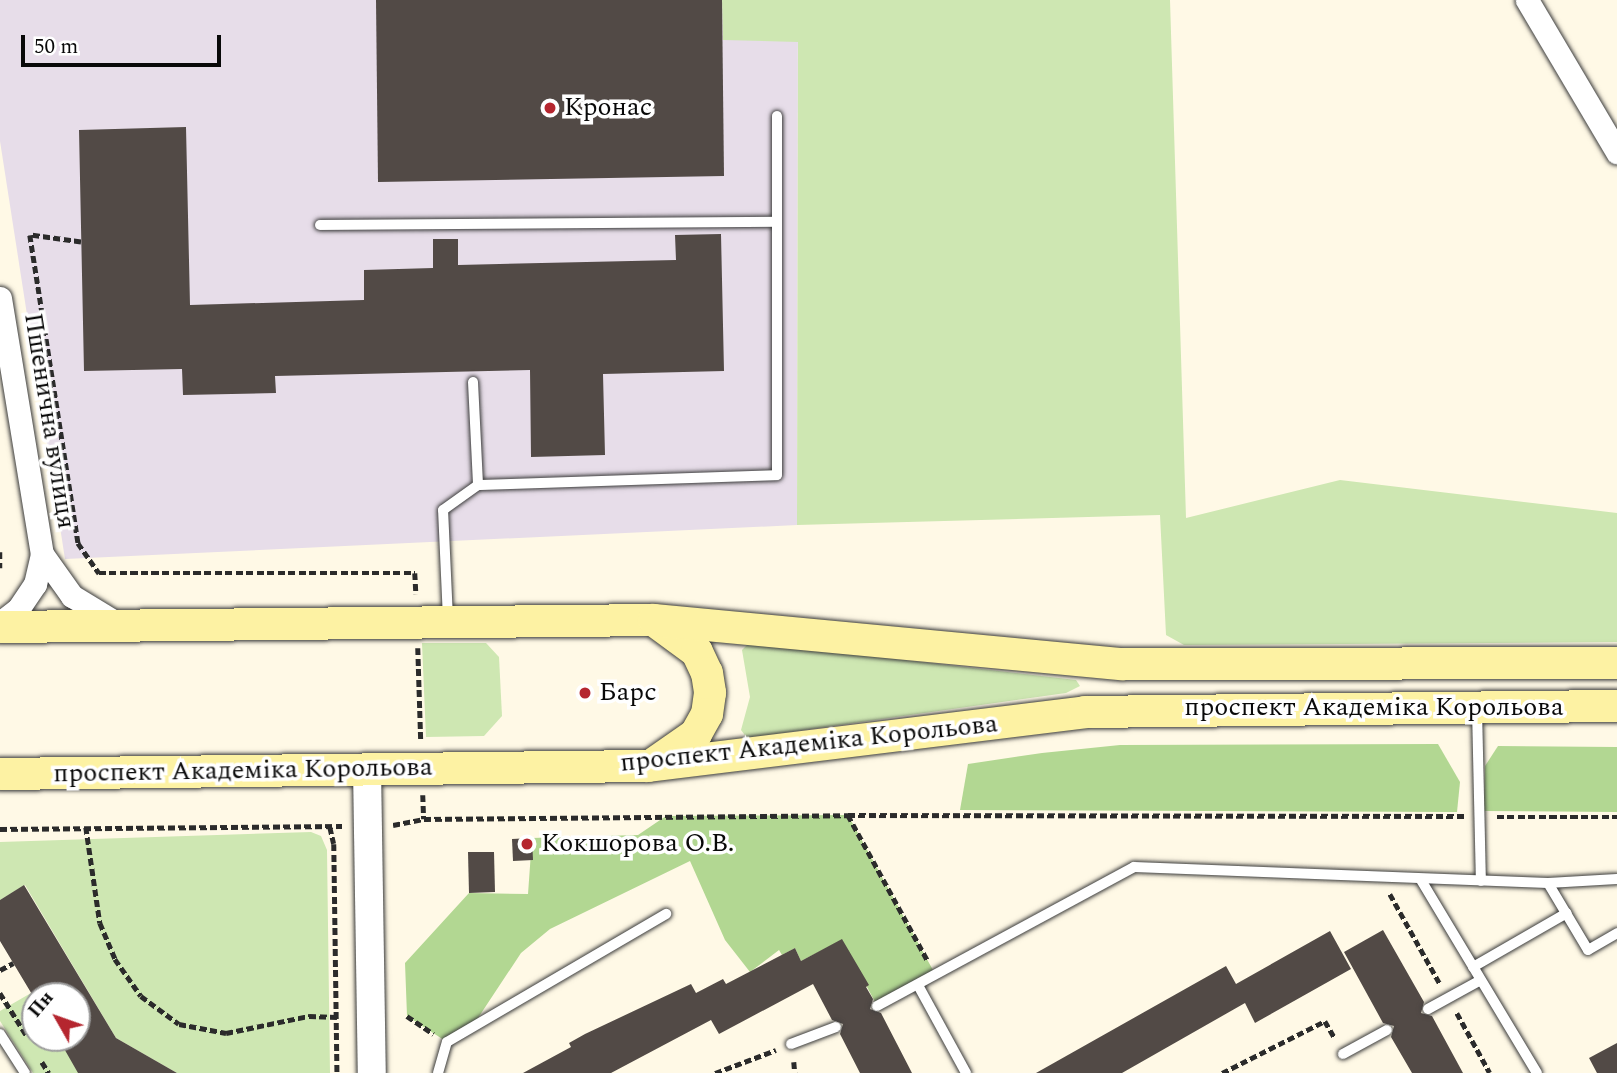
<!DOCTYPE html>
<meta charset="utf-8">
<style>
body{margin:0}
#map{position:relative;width:1617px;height:1073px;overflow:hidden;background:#fff9e6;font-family:Spectral,serif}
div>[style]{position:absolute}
.industrial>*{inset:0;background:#e7dde9}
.green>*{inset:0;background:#cee7b2}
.forest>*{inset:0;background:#b2d792}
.building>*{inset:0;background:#524a46}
.path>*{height:4.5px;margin-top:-2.25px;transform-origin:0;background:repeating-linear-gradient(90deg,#2b2b2b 0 7px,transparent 0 10.5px)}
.roads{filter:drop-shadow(0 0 2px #3c3c3c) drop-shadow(0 0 2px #3c3c3c)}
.service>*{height:10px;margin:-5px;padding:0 5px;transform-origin:5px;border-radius:5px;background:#fff}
.minor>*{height:23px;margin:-11.5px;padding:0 11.5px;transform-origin:11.5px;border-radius:11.5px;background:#fff}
.tertiary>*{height:28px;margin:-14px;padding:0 14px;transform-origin:14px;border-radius:14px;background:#fff}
.secondary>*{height:32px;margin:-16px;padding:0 16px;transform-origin:16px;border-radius:16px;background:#fdf2a3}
.dots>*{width:19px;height:19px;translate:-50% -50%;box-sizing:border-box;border:4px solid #fff;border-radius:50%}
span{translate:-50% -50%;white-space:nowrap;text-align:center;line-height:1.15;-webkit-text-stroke:7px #fff;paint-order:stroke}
.poi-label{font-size:26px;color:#090909}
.left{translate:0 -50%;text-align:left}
.street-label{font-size:26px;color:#090909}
.north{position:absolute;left:21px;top:982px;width:70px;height:70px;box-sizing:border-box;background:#fff;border:2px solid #9d9d9d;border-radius:50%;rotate:310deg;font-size:19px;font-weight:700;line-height:28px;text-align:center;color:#090909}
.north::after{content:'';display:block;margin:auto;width:24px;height:32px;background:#b5262f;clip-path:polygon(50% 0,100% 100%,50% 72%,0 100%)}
.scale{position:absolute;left:21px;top:35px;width:200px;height:32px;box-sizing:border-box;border:4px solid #090909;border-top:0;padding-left:9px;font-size:21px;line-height:24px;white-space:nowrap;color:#090909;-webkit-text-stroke:5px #fff;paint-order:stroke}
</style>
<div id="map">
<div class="industrial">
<div style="clip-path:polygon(0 0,798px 0,797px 525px,65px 559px,0 141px)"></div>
</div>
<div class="green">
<div style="clip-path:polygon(722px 0,1170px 0,1186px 518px,1340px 480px,1617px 513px,1617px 642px,1184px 645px,1166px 635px,1160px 515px,797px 525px,798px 42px,723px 40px)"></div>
<div style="clip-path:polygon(750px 642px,1076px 680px,1080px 686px,1066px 693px,747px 738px,741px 730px,750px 697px,742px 650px)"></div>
<div style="clip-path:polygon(422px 643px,486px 643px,499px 657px,502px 716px,484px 736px,426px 737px)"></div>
<div style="clip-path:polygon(311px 832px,321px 836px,327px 850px,330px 1073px,177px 1073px,116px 1038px,25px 885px,0 900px,0 842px)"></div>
<div style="clip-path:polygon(31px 993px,35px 1038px,58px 1038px,81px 1073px,33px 1073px,0 1021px,0 1011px)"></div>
</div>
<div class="forest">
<div style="clip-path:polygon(1438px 744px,1460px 782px,1457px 812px,960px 810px,968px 764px,1042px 753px,1120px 745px)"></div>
<div style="clip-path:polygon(1498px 746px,1617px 747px,1617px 812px,1484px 811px,1485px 766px)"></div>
<div style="clip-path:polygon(848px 815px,934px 972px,875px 1002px,842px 940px,801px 961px,795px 948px,782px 955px,779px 950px,750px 972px,725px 940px,690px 861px,550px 929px,521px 953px,476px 1021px,447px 1042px,407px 1016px,405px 963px,469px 893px,528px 894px,532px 838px,638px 835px,666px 816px)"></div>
</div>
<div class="building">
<div style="clip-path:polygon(376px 0,722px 0,724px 176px,378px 182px)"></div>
<div style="clip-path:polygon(186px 127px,190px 305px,364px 300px,364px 270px,433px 268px,433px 239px,458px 239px,458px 265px,676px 260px,675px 235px,721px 234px,724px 371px,603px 374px,605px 455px,531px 457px,530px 370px,275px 376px,276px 393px,183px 395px,182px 369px,84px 371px,79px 130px)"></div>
<div style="clip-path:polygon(532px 838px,533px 860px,513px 861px,512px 839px)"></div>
<div style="clip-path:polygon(468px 852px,494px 852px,495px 892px,469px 893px)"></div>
<div style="clip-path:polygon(24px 885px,116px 1038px,177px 1073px,78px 1073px,58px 1038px,77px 1038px,77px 996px,33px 996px,0 941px,0 900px)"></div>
<div style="clip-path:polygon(1383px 930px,1424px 1002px,1421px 1013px,1432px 1016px,1463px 1073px,1412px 1073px,1391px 1037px,1394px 1026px,1383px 1023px,1344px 952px)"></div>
<div style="clip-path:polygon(1330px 931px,1351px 969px,1255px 1023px,1245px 1003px,1122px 1073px,1036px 1073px,1226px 966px,1236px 984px)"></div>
<div style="clip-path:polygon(842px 939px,869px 985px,866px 987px,873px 999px,870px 1009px,881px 1013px,912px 1073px,860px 1073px,840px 1034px,843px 1024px,832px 1020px,813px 984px,719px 1034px,711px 1020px,611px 1073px,523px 1073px,571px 1047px,569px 1043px,585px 1034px,691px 984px,696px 993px,723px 979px,726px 984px,795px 948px,801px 961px)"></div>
<div style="clip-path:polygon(1617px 1043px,1617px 1073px,1597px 1073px,1589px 1058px)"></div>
</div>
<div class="path">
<div style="left:81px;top:242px;width:51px;rotate:-172.2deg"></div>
<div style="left:30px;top:235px;width:312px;rotate:81.1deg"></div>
<div style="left:78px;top:543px;width:37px;rotate:55deg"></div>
<div style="left:99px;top:573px;width:316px"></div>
<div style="left:415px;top:573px;width:21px;rotate:87deg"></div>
<div style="left:0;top:552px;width:16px;rotate:90deg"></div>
<div style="left:418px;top:648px;width:93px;rotate:88.2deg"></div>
<div style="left:423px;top:795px;width:24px;rotate:88deg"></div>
<div style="left:848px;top:815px;width:166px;rotate:61.3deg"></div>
<div style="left:1497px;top:817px;width:120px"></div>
<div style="left:393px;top:825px;width:32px;rotate:-11deg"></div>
<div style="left:424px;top:819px;width:424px;rotate:-0.5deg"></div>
<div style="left:848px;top:815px;width:616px;rotate:0.09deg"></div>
<div style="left:86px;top:827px;width:97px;rotate:81.7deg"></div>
<div style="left:100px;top:923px;width:39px;rotate:67deg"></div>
<div style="left:115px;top:959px;width:45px;rotate:54.9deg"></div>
<div style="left:141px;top:996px;width:47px;rotate:36.4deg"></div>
<div style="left:179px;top:1024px;width:48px;rotate:10.8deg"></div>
<div style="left:226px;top:1033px;width:85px;rotate:-11.6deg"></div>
<div style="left:309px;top:1016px;width:28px;rotate:2deg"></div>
<div style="left:330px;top:827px;width:17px;rotate:77deg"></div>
<div style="left:334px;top:844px;width:229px;rotate:89.2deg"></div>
<div style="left:0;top:829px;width:342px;rotate:-0.5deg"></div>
<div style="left:1390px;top:894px;width:103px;rotate:60.9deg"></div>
<div style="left:0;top:970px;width:15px;rotate:-28deg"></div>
<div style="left:0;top:993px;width:51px;rotate:57.9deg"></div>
<div style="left:1457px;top:1013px;width:68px;rotate:61.2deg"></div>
<div style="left:407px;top:1016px;width:32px;rotate:34deg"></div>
<div style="left:42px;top:1062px;width:13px;rotate:58deg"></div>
<div style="left:794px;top:1062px;width:11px;rotate:85deg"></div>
<div style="left:715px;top:1073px;width:65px;rotate:-20.7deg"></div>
<div style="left:1222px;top:1073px;width:115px;rotate:-26.8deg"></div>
<div style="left:1325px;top:1021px;width:20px;rotate:60deg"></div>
</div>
<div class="roads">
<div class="service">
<div style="left:320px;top:225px;width:457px;rotate:-0.4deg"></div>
<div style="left:473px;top:382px;width:103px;rotate:87.2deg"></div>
<div style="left:448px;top:619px;width:109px;rotate:-92.6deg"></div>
<div style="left:443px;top:510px;width:43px;rotate:-35.5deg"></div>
<div style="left:478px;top:485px;width:299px;rotate:-1.9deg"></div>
<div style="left:777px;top:475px;width:359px;rotate:-90deg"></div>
<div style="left:1477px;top:709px;width:172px;rotate:88.7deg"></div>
<div style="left:1421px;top:880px;width:225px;rotate:59deg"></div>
<div style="left:1548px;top:883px;width:78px;rotate:59.2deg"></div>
<div style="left:1588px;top:950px;width:34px;rotate:-30deg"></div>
<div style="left:1473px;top:967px;width:108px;rotate:-29.9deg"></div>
<div style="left:919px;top:987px;width:98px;rotate:61.3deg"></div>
<div style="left:877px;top:1006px;width:292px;rotate:-28.4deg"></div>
<div style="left:1134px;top:867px;width:414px;rotate:2.2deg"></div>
<div style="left:1548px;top:883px;width:69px;rotate:-3.3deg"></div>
<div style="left:1428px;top:1009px;width:60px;rotate:-28.7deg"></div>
<div style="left:0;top:1034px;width:46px;rotate:57.3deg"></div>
<div style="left:791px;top:1044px;width:48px;rotate:-20.7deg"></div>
<div style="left:1343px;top:1054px;width:50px;rotate:-28.6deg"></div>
<div style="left:438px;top:1073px;width:32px;rotate:-74deg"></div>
<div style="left:447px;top:1042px;width:254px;rotate:-30.3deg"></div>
</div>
<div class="minor">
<div style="left:1527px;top:0;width:177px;rotate:59.4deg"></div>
<div style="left:0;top:298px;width:259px;rotate:80.7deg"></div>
<div style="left:42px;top:554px;width:31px;rotate:103deg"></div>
<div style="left:35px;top:584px;width:30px;rotate:124deg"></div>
<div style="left:18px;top:609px;width:23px;rotate:142deg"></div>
<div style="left:42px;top:554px;width:52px;rotate:54.5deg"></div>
<div style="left:72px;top:596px;width:54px;rotate:31.3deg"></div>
</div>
<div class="tertiary">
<div style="left:367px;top:768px;width:305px;rotate:89.1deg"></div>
</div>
<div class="secondary">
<div style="left:655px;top:621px;width:52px;rotate:36.4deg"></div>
<div style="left:697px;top:652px;width:23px;rotate:65deg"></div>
<div style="left:707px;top:673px;width:20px;rotate:81deg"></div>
<div style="left:710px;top:693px;width:21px;rotate:98deg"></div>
<div style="left:707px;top:714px;width:23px;rotate:119deg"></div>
<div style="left:696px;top:734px;width:49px;rotate:145deg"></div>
<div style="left:0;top:627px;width:654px;rotate:-0.61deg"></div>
<div style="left:654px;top:620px;width:470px;rotate:5.4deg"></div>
<div style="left:1122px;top:664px;width:495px;rotate:-0.1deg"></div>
<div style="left:0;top:774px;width:648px;rotate:-0.71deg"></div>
<div style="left:648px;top:766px;width:440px;rotate:-7deg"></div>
<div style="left:1085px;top:712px;width:532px;rotate:-0.65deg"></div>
</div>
</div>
<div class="dots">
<div style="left:550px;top:108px;background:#b5262f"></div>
<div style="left:585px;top:693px;background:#b5262f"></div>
<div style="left:527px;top:844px;background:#b5262f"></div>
</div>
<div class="poi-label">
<span class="left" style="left:564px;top:108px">Кронас</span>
<span class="left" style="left:599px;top:693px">Барс</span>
<span class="left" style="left:541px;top:844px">Кокшорова О.В.</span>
</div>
<div class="street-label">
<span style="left:49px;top:421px;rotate:81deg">Пшенична вулиця</span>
<span style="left:1374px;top:708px">проспект Академіка Корольова</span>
<span style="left:809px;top:744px;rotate:-6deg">проспект Академіка Корольова</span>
<span style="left:243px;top:771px;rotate:-1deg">проспект Академіка Корольова</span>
</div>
<div class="north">Пн</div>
<div class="scale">50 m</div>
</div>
